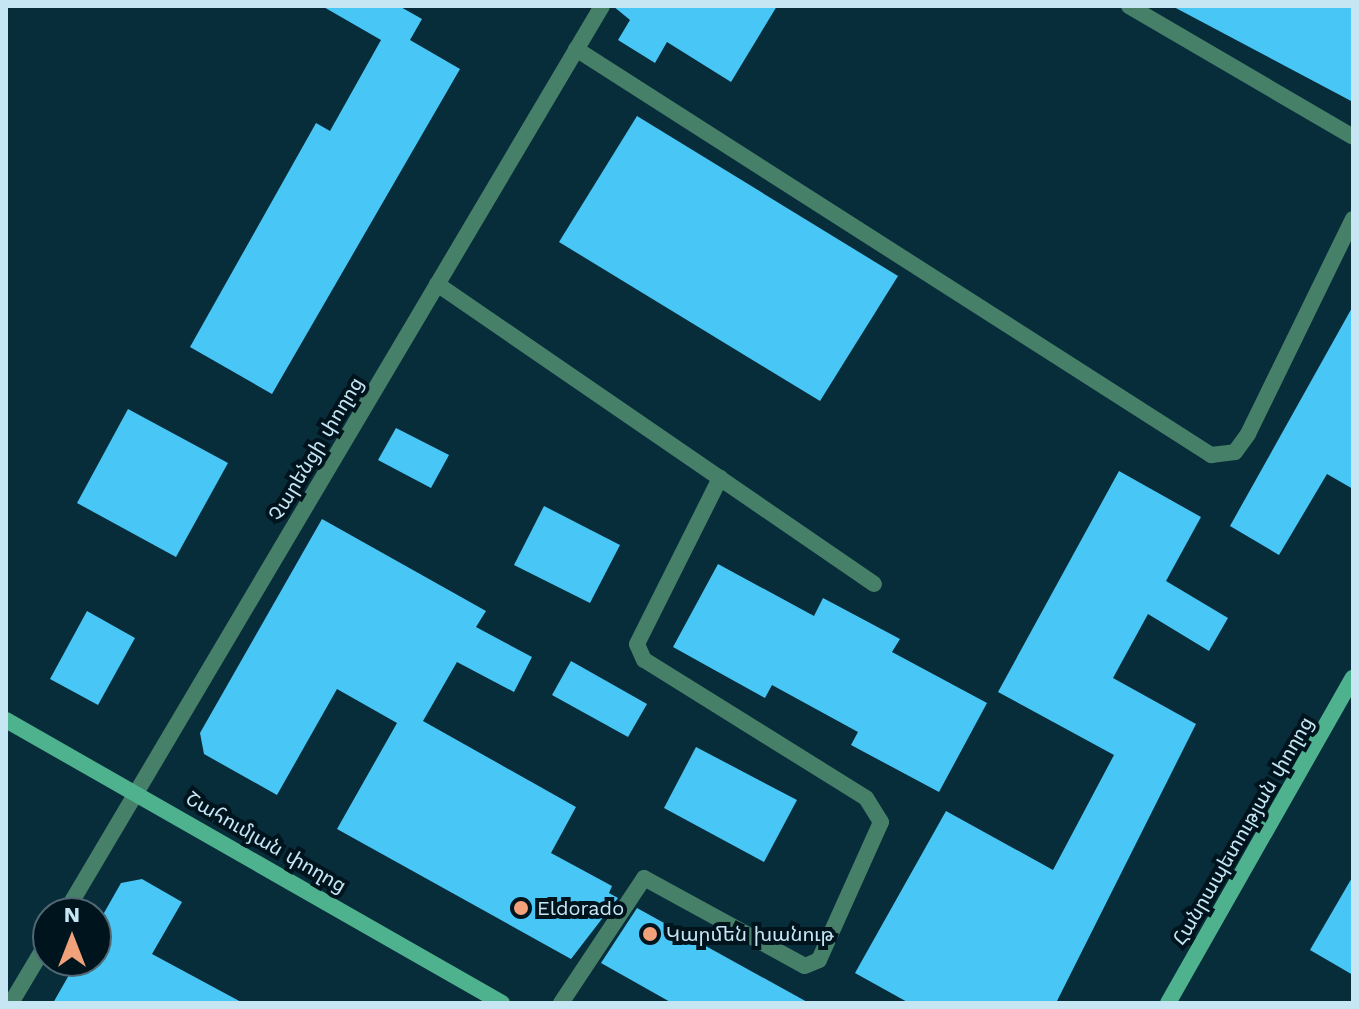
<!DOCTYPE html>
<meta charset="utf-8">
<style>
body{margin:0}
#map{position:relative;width:1359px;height:1009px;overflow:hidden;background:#082d3a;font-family:"Work Sans","Noto Sans Armenian",sans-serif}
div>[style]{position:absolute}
.building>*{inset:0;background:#48c6f5}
.street>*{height:16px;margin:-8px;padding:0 8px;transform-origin:8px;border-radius:8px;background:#468069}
.secondary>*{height:16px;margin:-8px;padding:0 8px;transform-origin:8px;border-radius:8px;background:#4fb28e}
.dots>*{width:22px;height:22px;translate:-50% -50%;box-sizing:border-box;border:4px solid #00141e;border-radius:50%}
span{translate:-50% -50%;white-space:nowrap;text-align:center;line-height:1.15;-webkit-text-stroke:8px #00141e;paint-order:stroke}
.street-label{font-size:20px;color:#c6e6f4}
.poi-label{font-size:20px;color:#c6e6f4}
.left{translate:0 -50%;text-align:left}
.frame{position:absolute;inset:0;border:8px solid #c6e6f4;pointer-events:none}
.north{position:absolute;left:32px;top:897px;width:80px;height:80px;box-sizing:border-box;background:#00141e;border:2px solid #4f6874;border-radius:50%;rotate:0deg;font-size:22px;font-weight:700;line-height:32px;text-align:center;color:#c6e6f4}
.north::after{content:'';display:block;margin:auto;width:28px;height:36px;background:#f1a27b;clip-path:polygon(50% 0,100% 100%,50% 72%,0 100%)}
</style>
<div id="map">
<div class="building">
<div style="clip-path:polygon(322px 6px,399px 6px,422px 19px,410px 40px,460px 69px,272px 394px,190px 347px,316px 123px,330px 131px,381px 40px)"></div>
<div style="clip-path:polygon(613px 6px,777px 6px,731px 82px,667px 42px,655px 63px,618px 40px,630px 20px)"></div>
<div style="clip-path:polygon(1172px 6px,1353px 6px,1353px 102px)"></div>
<div style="clip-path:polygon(637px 116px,898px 276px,820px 401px,559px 242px)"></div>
<div style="clip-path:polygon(1353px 306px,1353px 489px,1327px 474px,1279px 555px,1230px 526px)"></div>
<div style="clip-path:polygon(128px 409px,228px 463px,176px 557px,77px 503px)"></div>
<div style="clip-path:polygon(396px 428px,449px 455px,431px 488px,378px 460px)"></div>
<div style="clip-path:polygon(1119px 471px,1201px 517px,1166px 581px,1228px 618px,1209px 651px,1148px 614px,1113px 678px,1196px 724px,1056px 1003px,909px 1003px,855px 973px,946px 811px,1053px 870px,1114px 755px,998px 692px)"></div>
<div style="clip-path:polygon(544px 506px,620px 545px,590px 603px,514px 565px)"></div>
<div style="clip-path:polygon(322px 519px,486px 611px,476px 627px,532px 657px,514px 692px,457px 662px,423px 721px,576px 807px,551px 853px,612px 886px,609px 893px,618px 898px,571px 959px,337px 829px,397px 723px,337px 689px,277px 795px,204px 754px,200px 733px)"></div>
<div style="clip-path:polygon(718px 564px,814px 616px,823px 598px,900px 639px,892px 652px,987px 703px,939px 792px,851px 745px,858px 732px,772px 685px,765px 698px,673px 647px)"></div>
<div style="clip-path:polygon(87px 611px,135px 638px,98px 705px,50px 679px)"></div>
<div style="clip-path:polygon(571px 661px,647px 704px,628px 737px,552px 695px)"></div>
<div style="clip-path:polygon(696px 747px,797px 800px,764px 862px,664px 808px)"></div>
<div style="clip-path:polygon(1353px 876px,1353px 975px,1310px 950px)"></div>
<div style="clip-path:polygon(142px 879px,182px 902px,152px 954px,243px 1003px,53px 1003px,77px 961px,96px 961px,96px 927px,121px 883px)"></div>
<div style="clip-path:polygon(637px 908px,809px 1003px,672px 1003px,601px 963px)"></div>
</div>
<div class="street">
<div style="left:1129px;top:6px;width:259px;rotate:30.3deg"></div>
<div style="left:576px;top:49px;width:754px;rotate:32.59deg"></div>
<div style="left:1211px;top:455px;width:24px;rotate:-7deg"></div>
<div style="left:1235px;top:452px;width:22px;rotate:-54deg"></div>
<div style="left:1248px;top:434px;width:239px;rotate:-64deg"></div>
<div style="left:437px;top:284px;width:530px;rotate:34.47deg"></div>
<div style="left:65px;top:913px;width:1054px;rotate:-59.37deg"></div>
<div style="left:11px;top:1003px;width:72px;rotate:-59.2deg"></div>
<div style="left:561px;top:1003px;width:150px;rotate:-56.4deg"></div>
<div style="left:644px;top:878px;width:183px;rotate:28.7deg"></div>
<div style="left:805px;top:966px;width:15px;rotate:-23deg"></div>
<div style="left:819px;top:960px;width:151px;rotate:-65.8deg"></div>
<div style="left:881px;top:822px;width:28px;rotate:-122deg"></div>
<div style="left:866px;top:798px;width:261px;rotate:-148.1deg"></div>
<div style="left:644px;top:660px;width:17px;rotate:-114deg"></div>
<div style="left:637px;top:644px;width:186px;rotate:-63.4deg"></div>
</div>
<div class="secondary">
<div style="left:6px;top:720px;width:571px;rotate:29.71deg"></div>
<div style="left:1168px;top:1003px;width:374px;rotate:-60.4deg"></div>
</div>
<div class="dots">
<div style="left:521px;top:908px;background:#f1a27b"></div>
<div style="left:650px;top:934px;background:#f1a27b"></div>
</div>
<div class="street-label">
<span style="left:316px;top:449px;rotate:-59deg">Չարենցի փողոց</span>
<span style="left:1243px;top:831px;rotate:-60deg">Հանրապետության փողոց</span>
<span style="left:266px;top:842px;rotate:30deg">Շահումյան փողոց</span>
</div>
<div class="poi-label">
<span class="left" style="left:537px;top:908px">Eldorado</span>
<span class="left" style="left:666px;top:934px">Կարմեն խանութ</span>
</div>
<div class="frame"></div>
<div class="north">N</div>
</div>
